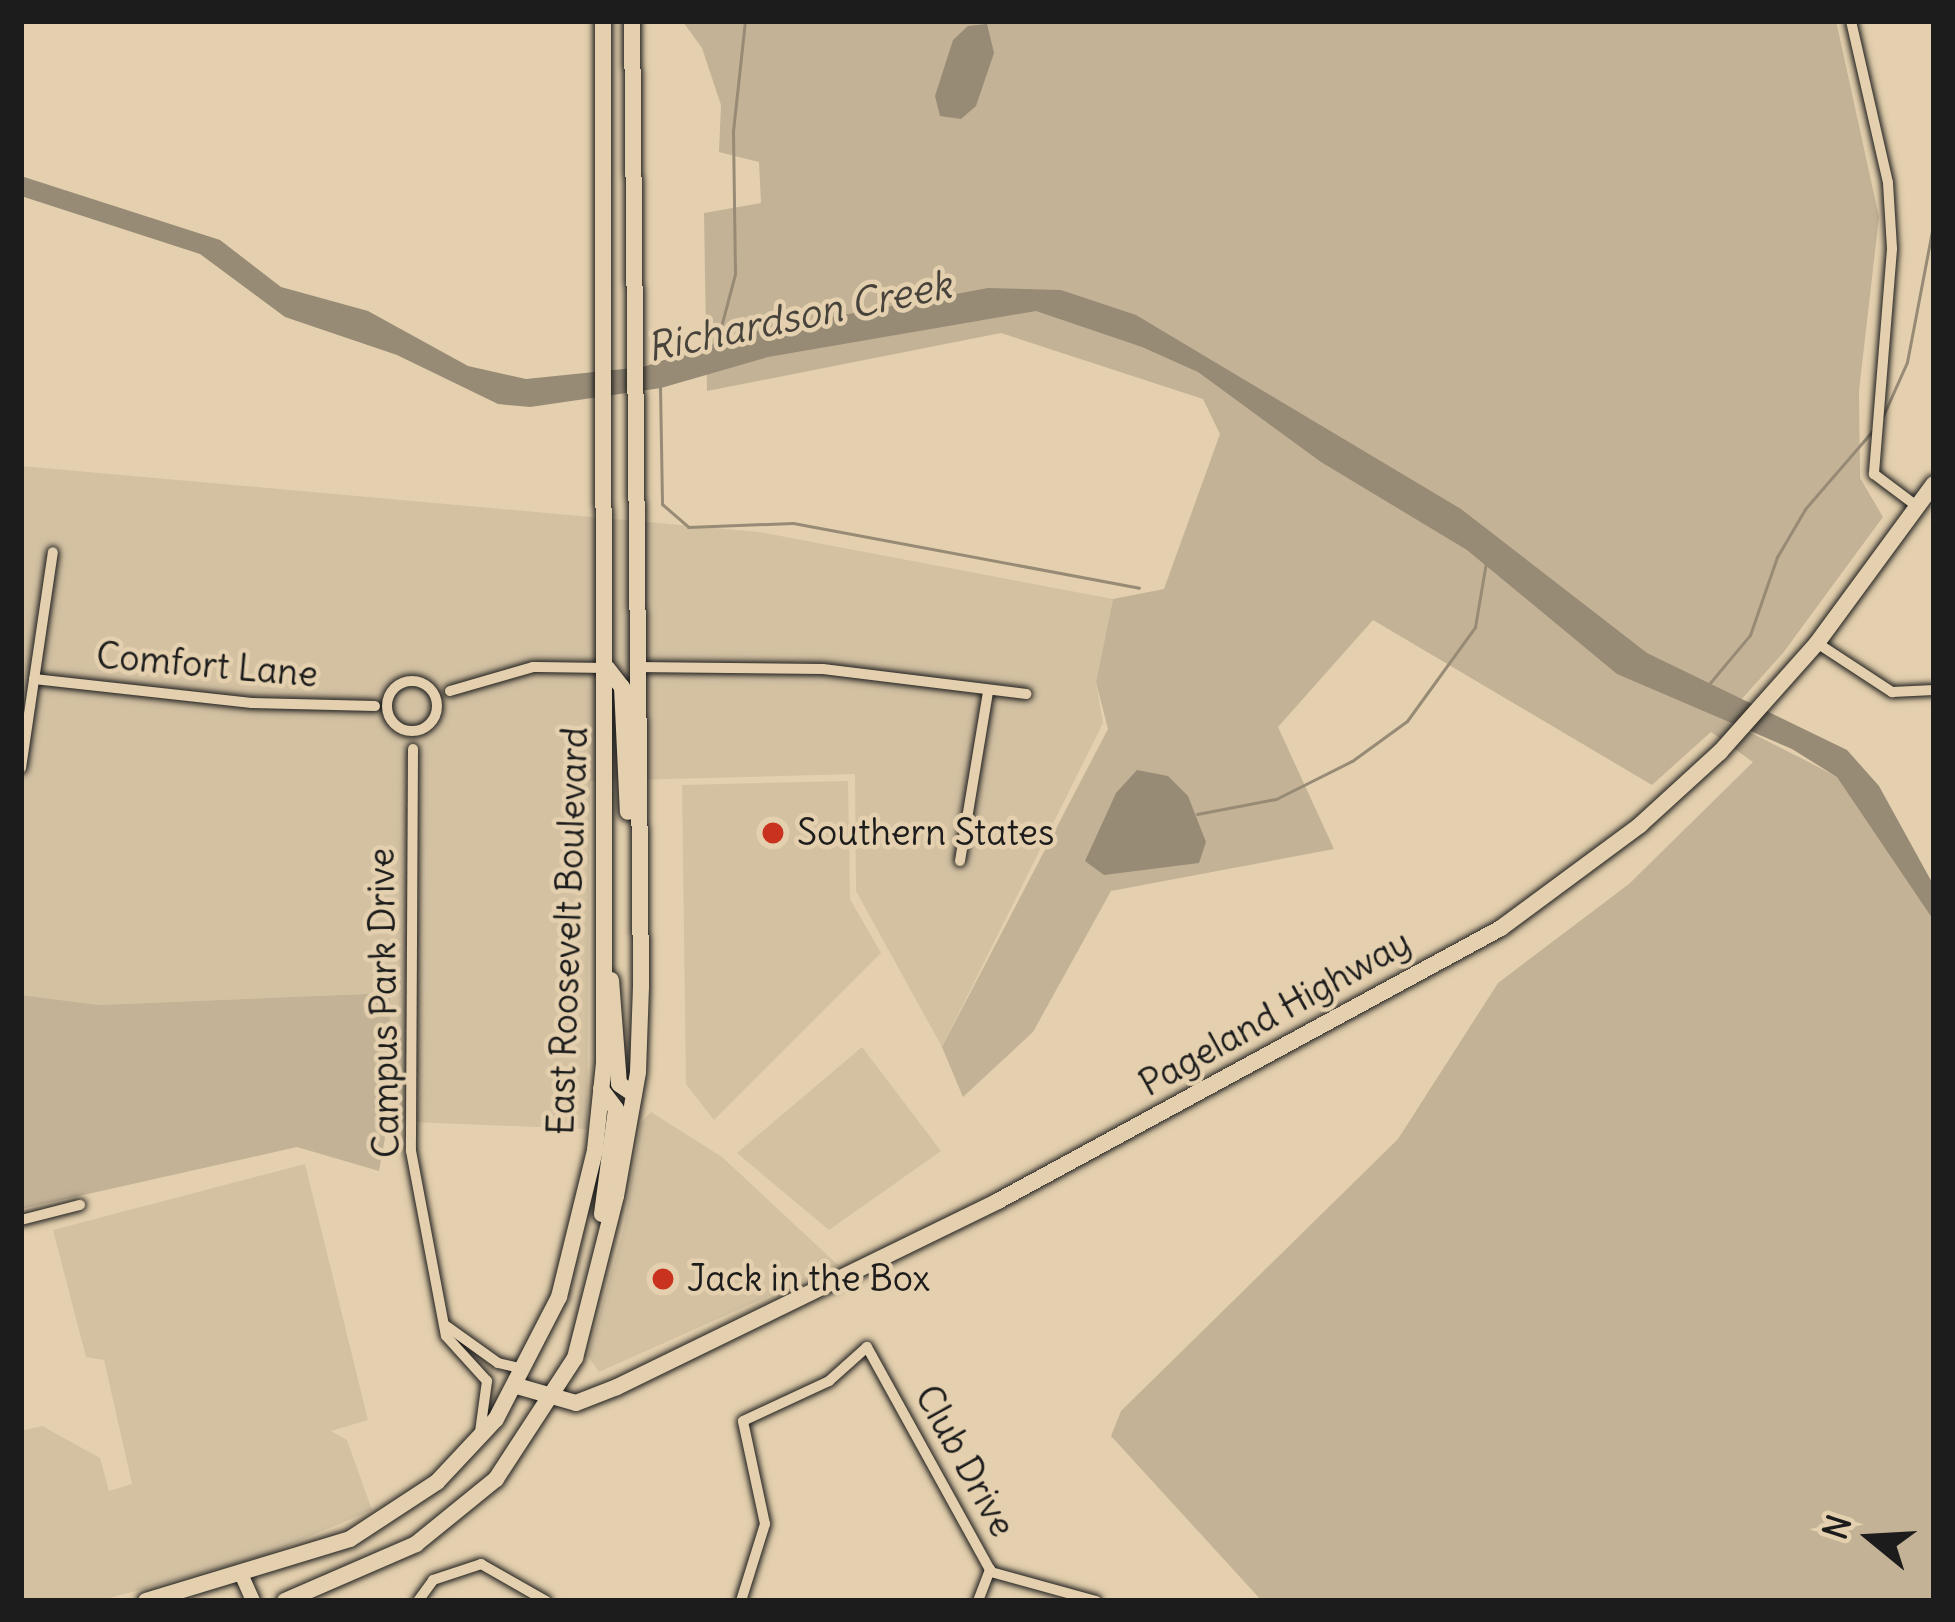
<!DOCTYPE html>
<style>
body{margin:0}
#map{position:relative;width:1955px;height:1622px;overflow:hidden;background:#e4d0ae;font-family:Delius,sans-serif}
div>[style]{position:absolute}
.built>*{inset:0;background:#d3c1a2}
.green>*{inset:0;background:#c3b296}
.water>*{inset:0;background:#978b76}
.stream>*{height:3px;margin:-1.5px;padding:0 1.5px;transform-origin:1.5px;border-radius:1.5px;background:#978b76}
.roads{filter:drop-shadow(0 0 3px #1c1c1c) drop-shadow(0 0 3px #1c1c1c)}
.minor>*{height:10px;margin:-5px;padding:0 5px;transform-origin:5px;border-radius:5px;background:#e4d0ae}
.minor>.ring{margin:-5px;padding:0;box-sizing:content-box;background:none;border:10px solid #e4d0ae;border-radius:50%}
.secondary>*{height:14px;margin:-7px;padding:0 7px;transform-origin:7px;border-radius:7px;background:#e4d0ae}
.trunk>*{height:16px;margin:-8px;padding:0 8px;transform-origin:8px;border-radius:8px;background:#e4d0ae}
.dots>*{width:33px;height:33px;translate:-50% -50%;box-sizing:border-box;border:6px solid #e4d0ae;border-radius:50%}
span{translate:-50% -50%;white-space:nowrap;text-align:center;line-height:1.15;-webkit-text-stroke:9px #e4d0ae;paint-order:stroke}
.street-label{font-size:36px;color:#1c1c1c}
.poi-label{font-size:36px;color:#1c1c1c}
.left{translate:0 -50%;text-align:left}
.water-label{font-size:39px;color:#47433c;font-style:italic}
.frame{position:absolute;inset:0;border:24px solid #1c1c1c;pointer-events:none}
.north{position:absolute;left:1811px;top:1478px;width:120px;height:120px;-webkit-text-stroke:9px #e4d0ae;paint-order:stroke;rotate:288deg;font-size:33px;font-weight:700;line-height:48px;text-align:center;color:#1c1c1c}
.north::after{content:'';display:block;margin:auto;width:42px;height:54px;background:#1c1c1c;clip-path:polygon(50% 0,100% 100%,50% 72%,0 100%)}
</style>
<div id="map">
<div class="built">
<div style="clip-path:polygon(21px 466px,759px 532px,1113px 599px,1096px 682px,1103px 723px,942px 1047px,856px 891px,855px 774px,590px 781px,587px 1129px,388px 1121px,389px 993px,99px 1005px,21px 995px)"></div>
<div style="clip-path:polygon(848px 781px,850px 899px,881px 953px,714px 1120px,686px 1084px,682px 785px)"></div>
<div style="clip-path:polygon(862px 1047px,941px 1151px,829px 1230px,737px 1153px)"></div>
<div style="clip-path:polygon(651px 1112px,722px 1157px,838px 1265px,599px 1372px,588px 1356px,623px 1231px,641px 1123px)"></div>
<div style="clip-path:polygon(305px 1164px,368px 1420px,331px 1431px,347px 1440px,372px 1510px,266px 1555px,99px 1601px,21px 1601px,21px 1431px,42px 1426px,100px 1458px,109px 1491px,132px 1484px,104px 1360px,86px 1357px,53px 1230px)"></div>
</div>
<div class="green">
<div style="clip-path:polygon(667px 21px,1836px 21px,1879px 217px,1859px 391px,1860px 478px,1883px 517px,1783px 653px,1724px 719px,1838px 777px,1934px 921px,1934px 1601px,1262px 1601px,1111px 1436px,1121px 1411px,1398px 1139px,1498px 983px,1629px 884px,1753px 762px,1711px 732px,1652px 785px,1373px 620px,1278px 727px,1334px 849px,1111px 891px,1033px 1032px,963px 1097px,942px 1047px,1108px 729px,1096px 682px,1113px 599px,1164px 589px,1220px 434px,1203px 399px,1001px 333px,707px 391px,704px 213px,761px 203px,759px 162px,719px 152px,721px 105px,702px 48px,683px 22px)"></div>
<div style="clip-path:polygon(390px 993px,388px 1121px,379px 1171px,297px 1147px,21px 1209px,21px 995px,99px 1005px)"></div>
</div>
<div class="water">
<div style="clip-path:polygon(987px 24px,994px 53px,976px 106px,961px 119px,940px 116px,935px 96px,953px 40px,968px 26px)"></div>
<div style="clip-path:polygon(21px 176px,220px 240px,281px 287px,368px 311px,468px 366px,526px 379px,643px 367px,742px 334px,988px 288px,1061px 290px,1136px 315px,1461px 509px,1647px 653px,1847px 750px,1879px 786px,1934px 886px,1934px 921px,1837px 777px,1792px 749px,1617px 674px,1467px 550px,1321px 462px,1198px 372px,1142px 347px,1036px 311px,768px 357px,661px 388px,530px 407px,498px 404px,397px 355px,285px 317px,200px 254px,21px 196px)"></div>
<div style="clip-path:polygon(1137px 770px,1168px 776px,1188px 796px,1206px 842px,1199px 863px,1104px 875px,1085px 861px,1116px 793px)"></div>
</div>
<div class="stream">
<div style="left:717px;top:342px;width:70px;rotate:-75.2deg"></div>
<div style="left:735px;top:274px;width:143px;rotate:-90.8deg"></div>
<div style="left:733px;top:131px;width:111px;rotate:-83.8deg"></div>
<div style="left:660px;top:387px;width:117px;rotate:89deg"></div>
<div style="left:662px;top:504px;width:35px;rotate:41deg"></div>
<div style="left:688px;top:527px;width:105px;rotate:-2.2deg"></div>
<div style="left:793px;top:523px;width:352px;rotate:10.6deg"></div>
<div style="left:1883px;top:416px;width:59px;rotate:-66deg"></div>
<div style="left:1907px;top:362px;width:144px;rotate:-79.2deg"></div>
<div style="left:1709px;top:684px;width:64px;rotate:-50.1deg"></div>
<div style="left:1750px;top:635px;width:83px;rotate:-70.9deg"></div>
<div style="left:1777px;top:557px;width:56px;rotate:-59.7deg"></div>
<div style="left:1805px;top:509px;width:106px;rotate:-49.2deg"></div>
<div style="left:1197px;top:814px;width:80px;rotate:-10.8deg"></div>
<div style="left:1276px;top:799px;width:85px;rotate:-26.6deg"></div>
<div style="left:1352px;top:761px;width:68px;rotate:-36deg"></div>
<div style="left:1407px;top:721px;width:116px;rotate:-54.1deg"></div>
<div style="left:1475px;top:627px;width:66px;rotate:-80.4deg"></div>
</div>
<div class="roads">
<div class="minor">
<div style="left:1851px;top:21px;width:166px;rotate:77.1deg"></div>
<div style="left:1888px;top:183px;width:66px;rotate:86.5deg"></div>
<div style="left:1892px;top:249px;width:226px;rotate:94.6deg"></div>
<div style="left:1874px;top:474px;width:55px;rotate:36.9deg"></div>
<div style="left:1817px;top:643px;width:90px;rotate:33.2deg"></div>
<div style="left:1892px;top:692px;width:42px;rotate:-2.7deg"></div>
<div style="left:636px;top:667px;width:187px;rotate:0.6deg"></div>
<div style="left:823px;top:669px;width:205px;rotate:7deg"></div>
<div style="left:34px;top:679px;width:219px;rotate:6.3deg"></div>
<div style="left:252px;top:703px;width:123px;rotate:1.4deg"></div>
<div class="ring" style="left:387px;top:681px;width:40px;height:40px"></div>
<div style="left:450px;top:691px;width:86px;rotate:-16.1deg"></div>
<div style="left:533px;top:667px;width:74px;rotate:0.8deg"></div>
<div style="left:413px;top:749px;width:402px;rotate:90.3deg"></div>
<div style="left:411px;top:1151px;width:188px;rotate:79.3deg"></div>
<div style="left:446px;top:1336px;width:61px;rotate:47.7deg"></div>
<div style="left:487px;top:1381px;width:51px;rotate:97.8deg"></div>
<div style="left:21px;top:768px;width:218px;rotate:-81.6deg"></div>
<div style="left:960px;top:861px;width:171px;rotate:-80.6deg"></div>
<div style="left:21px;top:1220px;width:61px;rotate:-14.3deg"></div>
<div style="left:445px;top:1325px;width:65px;rotate:35.6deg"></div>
<div style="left:498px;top:1363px;width:27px;rotate:13deg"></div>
<div style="left:418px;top:1601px;width:26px;rotate:-54deg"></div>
<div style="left:433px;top:1580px;width:51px;rotate:-18.4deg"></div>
<div style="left:481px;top:1564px;width:75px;rotate:29.6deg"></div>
<div style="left:741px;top:1601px;width:81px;rotate:-72.7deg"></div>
<div style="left:765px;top:1524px;width:105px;rotate:-102.1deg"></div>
<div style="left:743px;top:1421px;width:95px;rotate:-24.9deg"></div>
<div style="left:829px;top:1381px;width:51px;rotate:-41.8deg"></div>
<div style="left:867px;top:1347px;width:257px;rotate:61.1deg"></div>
<div style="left:991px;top:1572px;width:109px;rotate:15.4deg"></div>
<div style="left:978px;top:1601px;width:34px;rotate:-69deg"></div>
</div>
<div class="secondary">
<div style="left:242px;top:1576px;width:27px;rotate:66deg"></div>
</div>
<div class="trunk">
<div style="left:607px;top:668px;width:24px;rotate:52deg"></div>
<div style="left:622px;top:687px;width:125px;rotate:87.3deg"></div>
<div style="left:611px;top:980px;width:104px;rotate:85.6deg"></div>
<div style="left:619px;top:1084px;width:18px;rotate:34deg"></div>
<div style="left:601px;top:1089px;width:25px;rotate:53deg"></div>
<div style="left:616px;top:1109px;width:106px;rotate:97.6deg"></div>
<div style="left:517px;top:1386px;width:61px;rotate:16.1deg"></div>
<div style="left:576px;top:1403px;width:44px;rotate:-21.3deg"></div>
<div style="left:617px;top:1387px;width:424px;rotate:-26deg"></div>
<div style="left:998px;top:1201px;width:572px;rotate:-28.49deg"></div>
<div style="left:1501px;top:928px;width:173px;rotate:-36.5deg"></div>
<div style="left:1640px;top:825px;width:108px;rotate:-42.4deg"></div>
<div style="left:1720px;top:752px;width:146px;rotate:-48.3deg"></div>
<div style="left:1817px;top:643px;width:197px;rotate:-53.7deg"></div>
<div style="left:146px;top:1601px;width:213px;rotate:-16.9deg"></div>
<div style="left:350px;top:1539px;width:104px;rotate:-33.2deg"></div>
<div style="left:437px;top:1482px;width:86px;rotate:-46.9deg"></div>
<div style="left:496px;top:1419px;width:137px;rotate:-62.7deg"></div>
<div style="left:559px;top:1297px;width:151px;rotate:-76.2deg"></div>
<div style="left:595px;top:1150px;width:87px;rotate:-84.1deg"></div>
<div style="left:604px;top:1063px;width:1042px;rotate:-90.05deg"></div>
<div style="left:285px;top:1601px;width:143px;rotate:-23.5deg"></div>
<div style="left:416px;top:1544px;width:103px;rotate:-39.1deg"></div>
<div style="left:496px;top:1479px;width:145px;rotate:-56.9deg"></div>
<div style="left:575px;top:1358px;width:167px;rotate:-75.8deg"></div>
<div style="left:616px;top:1196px;width:126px;rotate:-79.9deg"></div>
<div style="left:638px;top:1072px;width:85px;rotate:-88deg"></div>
<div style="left:641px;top:987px;width:966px;rotate:-90.53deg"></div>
</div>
</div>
<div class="dots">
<div style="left:773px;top:833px;background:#c8321e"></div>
<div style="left:663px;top:1279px;background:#c8321e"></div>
</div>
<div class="street-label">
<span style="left:207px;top:665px;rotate:5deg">Comfort Lane</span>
<span style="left:568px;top:931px;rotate:-88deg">East Roosevelt Boulevard</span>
<span style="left:384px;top:1003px;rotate:-91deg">Campus Park Drive</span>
<span style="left:1275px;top:1013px;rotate:-29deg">Pageland Highway</span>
<span style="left:965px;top:1461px;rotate:61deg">Club Drive</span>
</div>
<div class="poi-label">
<span class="left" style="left:797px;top:833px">Southern States</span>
<span class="left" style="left:687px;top:1279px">Jack in the Box</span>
</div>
<div class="water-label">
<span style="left:799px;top:317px;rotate:-12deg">Richardson Creek</span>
</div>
<div class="frame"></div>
<div class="north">N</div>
</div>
